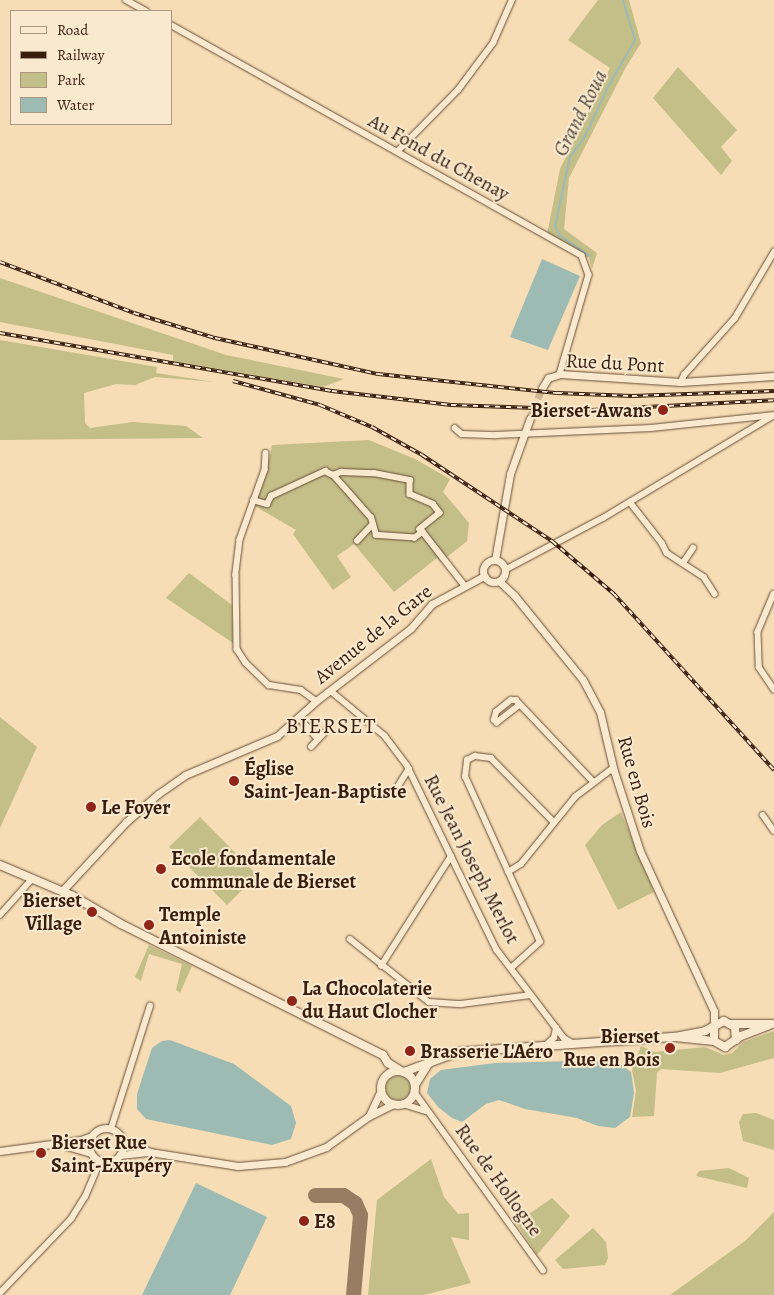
<!DOCTYPE html>
<meta charset="utf-8">
<style>
body{margin:0}
#map{position:relative;width:774px;height:1295px;overflow:hidden;background:#f6ddb5;font-family:Alegreya,serif}
div>[style]{position:absolute}
.green>*{inset:0;background:#c4be88}
.round{border-radius:50%}
.water>*{inset:0;background:#9dbbb3}
.stream>*{height:2px;margin:-1px;padding:0 1px;transform-origin:1px;border-radius:1px;background:#9dbbb3}
.taxiway>*{height:15px;margin:-7.5px;padding:0 7.5px;transform-origin:7.5px;border-radius:7.5px;background:#987d62}
.tertiary-tunnel>*{height:7px;margin-top:-3.5px;transform-origin:0;background:repeating-linear-gradient(90deg,#d0b794 0 7px,transparent 0 10.5px)}
.roads{filter:drop-shadow(0 0 1px #684d38) drop-shadow(0 0 1px #684d38)}
.minor>*{height:5.5px;margin:-2.75px;padding:0 2.75px;transform-origin:2.75px;border-radius:2.75px;background:#f9e9cf}
.tertiary>*{height:7px;margin:-3.5px;padding:0 3.5px;transform-origin:3.5px;border-radius:3.5px;background:#f9e9cf}
.tertiary>.ring{margin:-3.5px;padding:0;box-sizing:content-box;background:none;border:7px solid #f9e9cf;border-radius:50%}
.secondary>*{height:8px;margin:-4px;padding:0 4px;transform-origin:4px;border-radius:4px;background:#f9e9cf}
.secondary>.ring{margin:-4px;padding:0;box-sizing:content-box;background:none;border:8px solid #f9e9cf;border-radius:50%}
.rail>*{height:4px;margin-top:-2px;transform-origin:0;background:repeating-linear-gradient(90deg,#f9e9cf 0 5.5px,#391d0f 0 11px);box-sizing:border-box;border-block:1px solid #391d0f}
.dots>*{width:14px;height:14px;translate:-50% -50%;box-sizing:border-box;border:2px solid #f9e9cf;border-radius:50%}
span{translate:-50% -50%;white-space:nowrap;text-align:center;line-height:1.15;-webkit-text-stroke:4px #f9e9cf;paint-order:stroke}
.street-label{font-size:20px;color:#391d0f}
.poi-label{font-size:20px;color:#391d0f;font-weight:700}
.right{translate:-100% -50%;text-align:right}
.left{translate:0 -50%;text-align:left}
.water-label{font-size:21px;color:#574c40;font-style:italic}
.quarter-label{font-size:22px;color:#391d0f;letter-spacing:1px}
.legend{position:absolute;left:10px;top:10px;width:162px;height:115px;box-sizing:border-box;background:#f9e9cf;border:1px solid #ac9782;margin:0;padding:6px 9px;list-style:none;font-size:15px;color:#391d0f}
.legend li{display:flex;align-items:center;gap:10px;height:25px}
.legend b{width:25px;border:1px solid #ac9782}
</style>
<div id="map">
<div class="green">
<div style="clip-path:polygon(598px 0,629px 0,641px 43px,626px 67px,569px 178px,564px 229px,597px 253px,592px 269px,589px 258px,547px 234px,560px 169px,610px 68px,568px 40px)"></div>
<div style="clip-path:polygon(678px 67px,737px 130px,721px 147px,732px 161px,721px 175px,653px 98px)"></div>
<div style="clip-path:polygon(0 278px,226px 355px,344px 379px,323px 387px,173px 361px,173px 355px,0 322px)"></div>
<div style="clip-path:polygon(0 340px,157px 367px,156px 373px,215px 382px,155px 377px,135px 385px,116px 384px,84px 393px,85px 423px,90px 428px,133px 422px,186px 426px,203px 438px,0 440px)"></div>
<div style="clip-path:polygon(369px 440px,415px 459px,450px 479px,443px 492px,469px 523px,467px 541px,441px 562px,437px 558px,394px 592px,354px 544px,337px 556px,351px 577px,333px 590px,293px 534px,296px 530px,253px 505px,266px 475px,272px 445px)"></div>
<div style="clip-path:polygon(189px 573px,232px 605px,233px 643px,166px 598px)"></div>
<div style="clip-path:polygon(0 717px,37px 747px,0 828px)"></div>
<div style="clip-path:polygon(621px 812px,654px 892px,618px 910px,585px 845px,602px 825px)"></div>
<div style="clip-path:polygon(200px 817px,257px 875px,227px 905px,169px 847px)"></div>
<div style="clip-path:polygon(149px 945px,192px 966px,180px 993px,176px 990px,182px 964px,149px 954px,141px 981px,135px 977px)"></div>
<div style="clip-path:polygon(774px 1031px,774px 1058px,720px 1073px,661px 1069px,657px 1073px,654px 1116px,632px 1117px,636px 1091px,632px 1070px,641px 1046px,655px 1052px,705px 1047px,724px 1055px,732px 1053px,743px 1042px)"></div>
<div class="round" style="left:386px;top:1076px;width:24px;height:24px"></div>
<div style="clip-path:polygon(756px 1113px,774px 1120px,774px 1150px,743px 1141px,739px 1122px,743px 1114px)"></div>
<div style="clip-path:polygon(431px 1159px,444px 1197px,458px 1214px,469px 1213px,469px 1240px,451px 1237px,471px 1283px,424px 1295px,368px 1295px,377px 1200px)"></div>
<div style="clip-path:polygon(729px 1168px,749px 1178px,747px 1188px,696px 1176px,699px 1171px)"></div>
<div style="clip-path:polygon(552px 1198px,570px 1216px,537px 1255px,516px 1223px)"></div>
<div style="clip-path:polygon(774px 1212px,774px 1295px,670px 1295px,745px 1241px)"></div>
<div style="clip-path:polygon(593px 1228px,606px 1242px,608px 1258px,605px 1265px,563px 1269px,555px 1260px)"></div>
</div>
<div class="water">
<div style="clip-path:polygon(542px 259px,580px 276px,548px 350px,510px 337px)"></div>
<div style="clip-path:polygon(170px 1040px,234px 1064px,291px 1106px,296px 1123px,291px 1139px,272px 1145px,146px 1119px,137px 1109px,137px 1094px,152px 1048px,162px 1041px)"></div>
<div style="clip-path:polygon(571px 1061px,618px 1062px,631px 1072px,634px 1093px,630px 1117px,615px 1128px,598px 1126px,577px 1118px,525px 1109px,499px 1100px,486px 1104px,462px 1122px,452px 1118px,438px 1107px,427px 1093px,430px 1079px,441px 1070px,495px 1063px)"></div>
<div style="clip-path:polygon(196px 1183px,267px 1217px,230px 1295px,142px 1295px)"></div>
</div>
<div class="stream">
<div style="left:590px;top:256px;width:37px;rotate:-146deg"></div>
<div style="left:559px;top:235px;width:10px;rotate:-114deg"></div>
<div style="left:555px;top:226px;width:71px;rotate:-77.7deg"></div>
<div style="left:570px;top:157px;width:24px;rotate:-54deg"></div>
<div style="left:584px;top:138px;width:59px;rotate:-64.7deg"></div>
<div style="left:609px;top:85px;width:52px;rotate:-60deg"></div>
<div style="left:635px;top:40px;width:42px;rotate:-106.7deg"></div>
</div>
<div class="taxiway">
<div style="left:315px;top:1195px;width:28px"></div>
<div style="left:343px;top:1195px;width:14px;rotate:34deg"></div>
<div style="left:355px;top:1203px;width:13px;rotate:67deg"></div>
<div style="left:360px;top:1215px;width:80px;rotate:95deg"></div>
</div>
<div class="tertiary-tunnel">
<div style="left:530px;top:418px;width:32px;rotate:-68deg"></div>
</div>
<div class="roads">
<div class="minor">
<div style="left:126px;top:0;width:23px;rotate:29deg"></div>
<div style="left:171px;top:25px;width:471px;rotate:29.3deg"></div>
<div style="left:582px;top:256px;width:20px;rotate:70deg"></div>
<div style="left:589px;top:275px;width:103px;rotate:106.3deg"></div>
<div style="left:397px;top:152px;width:87px;rotate:-45.5deg"></div>
<div style="left:458px;top:90px;width:59px;rotate:-53.3deg"></div>
<div style="left:493px;top:43px;width:47px;rotate:-66.2deg"></div>
<div style="left:681px;top:382px;width:8px;rotate:-67deg"></div>
<div style="left:684px;top:375px;width:76px;rotate:-48.2deg"></div>
<div style="left:735px;top:318px;width:77px;rotate:-59.4deg"></div>
<div style="left:455px;top:428px;width:9px;rotate:41deg"></div>
<div style="left:462px;top:434px;width:34px;rotate:2deg"></div>
<div style="left:496px;top:435px;width:155px;rotate:-2.6deg"></div>
<div style="left:651px;top:428px;width:124px;rotate:-6deg"></div>
<div style="left:266px;top:453px;width:17px;rotate:93deg"></div>
<div style="left:265px;top:470px;width:74px;rotate:109.7deg"></div>
<div style="left:240px;top:540px;width:35px;rotate:97deg"></div>
<div style="left:236px;top:575px;width:74px;rotate:89.2deg"></div>
<div style="left:237px;top:649px;width:17px;rotate:57deg"></div>
<div style="left:246px;top:663px;width:32px;rotate:44deg"></div>
<div style="left:269px;top:685px;width:32px;rotate:9deg"></div>
<div style="left:301px;top:690px;width:19px;rotate:36deg"></div>
<div style="left:253px;top:500px;width:15px;rotate:16deg"></div>
<div style="left:267px;top:504px;width:9px;rotate:-63deg"></div>
<div style="left:271px;top:496px;width:60px;rotate:-24.8deg"></div>
<div style="left:325px;top:471px;width:9px;rotate:27deg"></div>
<div style="left:333px;top:475px;width:9px;rotate:-21deg"></div>
<div style="left:341px;top:472px;width:33px;rotate:2deg"></div>
<div style="left:374px;top:473px;width:37px;rotate:11deg"></div>
<div style="left:410px;top:480px;width:14px;rotate:90deg"></div>
<div style="left:410px;top:494px;width:25px;rotate:23deg"></div>
<div style="left:433px;top:504px;width:11px;rotate:52deg"></div>
<div style="left:440px;top:513px;width:26px;rotate:141deg"></div>
<div style="left:420px;top:529px;width:4px;rotate:45deg"></div>
<div style="left:423px;top:532px;width:10px;rotate:143deg"></div>
<div style="left:415px;top:538px;width:39px;rotate:-176deg"></div>
<div style="left:376px;top:535px;width:18px;rotate:-106deg"></div>
<div style="left:371px;top:518px;width:57px;rotate:-131.5deg"></div>
<div style="left:630px;top:502px;width:52px;rotate:52deg"></div>
<div style="left:662px;top:543px;width:11px;rotate:63deg"></div>
<div style="left:667px;top:553px;width:44px;rotate:33deg"></div>
<div style="left:704px;top:577px;width:20px;rotate:57deg"></div>
<div style="left:423px;top:532px;width:68px;rotate:52.1deg"></div>
<div style="left:357px;top:541px;width:23px;rotate:-47deg"></div>
<div style="left:683px;top:563px;width:18px;rotate:-56deg"></div>
<div style="left:505px;top:570px;width:111px;rotate:-28deg"></div>
<div style="left:603px;top:518px;width:196px;rotate:-31deg"></div>
<div style="left:774px;top:594px;width:41px;rotate:112.8deg"></div>
<div style="left:758px;top:632px;width:35px;rotate:88deg"></div>
<div style="left:759px;top:667px;width:27px;rotate:56deg"></div>
<div style="left:331px;top:691px;width:70px;rotate:39.8deg"></div>
<div style="left:385px;top:736px;width:36px;rotate:53deg"></div>
<div style="left:407px;top:765px;width:206px;rotate:64.1deg"></div>
<div style="left:497px;top:950px;width:111px;rotate:52.7deg"></div>
<div style="left:564px;top:1038px;width:12px;rotate:31deg"></div>
<div style="left:520px;top:705px;width:29px;rotate:142deg"></div>
<div style="left:497px;top:723px;width:4px;rotate:-135deg"></div>
<div style="left:494px;top:720px;width:8px;rotate:-76deg"></div>
<div style="left:496px;top:712px;width:19px;rotate:-39deg"></div>
<div style="left:511px;top:700px;width:5px"></div>
<div style="left:516px;top:700px;width:112px;rotate:46.5deg"></div>
<div style="left:299px;top:717px;width:29px;rotate:49deg"></div>
<div style="left:311px;top:747px;width:19px;rotate:-47deg"></div>
<div style="left:395px;top:791px;width:26px;rotate:-58deg"></div>
<div style="left:763px;top:815px;width:19px;rotate:55deg"></div>
<div style="left:508px;top:872px;width:15px;rotate:-32deg"></div>
<div style="left:521px;top:864px;width:86px;rotate:-51.1deg"></div>
<div style="left:575px;top:797px;width:48px;rotate:-37.3deg"></div>
<div style="left:0;top:915px;width:48px;rotate:-48.4deg"></div>
<div style="left:350px;top:939px;width:101px;rotate:38.6deg"></div>
<div style="left:429px;top:1002px;width:32px;rotate:4deg"></div>
<div style="left:461px;top:1004px;width:70px;rotate:-7.4deg"></div>
<div style="left:381px;top:966px;width:130px;rotate:-57.5deg"></div>
<div style="left:511px;top:968px;width:39px;rotate:-42deg"></div>
<div style="left:540px;top:942px;width:181px;rotate:-114.4deg"></div>
<div style="left:465px;top:777px;width:17px;rotate:-83deg"></div>
<div style="left:467px;top:760px;width:9px;rotate:-27deg"></div>
<div style="left:475px;top:756px;width:16px;rotate:7deg"></div>
<div style="left:491px;top:758px;width:90px;rotate:45.5deg"></div>
<div style="left:545px;top:1046px;width:12px;rotate:-42deg"></div>
<div style="left:554px;top:1038px;width:10px;rotate:-79deg"></div>
<div style="left:414px;top:1091px;width:221px;rotate:54.2deg"></div>
<div style="left:403px;top:1104px;width:24px;rotate:17deg"></div>
<div style="left:111px;top:1129px;width:129px;rotate:-72.4deg"></div>
<div style="left:0;top:1293px;width:103px;rotate:-46.2deg"></div>
<div style="left:71px;top:1219px;width:26px;rotate:-58deg"></div>
<div style="left:85px;top:1197px;width:39px;rotate:-67deg"></div>
</div>
<div class="tertiary">
<div style="left:542px;top:388px;width:12px;rotate:-59deg"></div>
<div style="left:548px;top:378px;width:13px;rotate:-18deg"></div>
<div style="left:560px;top:374px;width:121px;rotate:3.8deg"></div>
<div style="left:681px;top:382px;width:93px;rotate:-3.7deg"></div>
<div style="left:495px;top:560px;width:87px;rotate:-80.1deg"></div>
<div style="left:510px;top:474px;width:59px;rotate:-70.3deg"></div>
<div class="ring" style="left:483px;top:560px;width:15px;height:15px"></div>
<div style="left:499px;top:581px;width:21px;rotate:43deg"></div>
<div style="left:514px;top:595px;width:109px;rotate:50.9deg"></div>
<div style="left:583px;top:680px;width:36px;rotate:62deg"></div>
<div style="left:600px;top:712px;width:61px;rotate:76.7deg"></div>
<div style="left:614px;top:771px;width:84px;rotate:72deg"></div>
<div style="left:640px;top:851px;width:176px;rotate:65.2deg"></div>
<div style="left:714px;top:1011px;width:16px;rotate:90deg"></div>
<div style="left:62px;top:891px;width:94px;rotate:-47.2deg"></div>
<div style="left:126px;top:822px;width:43px;rotate:-41.2deg"></div>
<div style="left:158px;top:794px;width:33px;rotate:-35deg"></div>
<div style="left:185px;top:775px;width:100px;rotate:-23deg"></div>
<div style="left:277px;top:736px;width:52px;rotate:-41.9deg"></div>
<div style="left:316px;top:701px;width:120px;rotate:-37.5deg"></div>
<div style="left:411px;top:628px;width:32px;rotate:-49deg"></div>
<div style="left:432px;top:604px;width:59px;rotate:-28.3deg"></div>
<div style="left:369px;top:1116px;width:29px;rotate:-65deg"></div>
<div class="ring" style="left:89px;top:1128px;width:27px;height:27px"></div>
<div style="left:122px;top:1140px;width:28px;rotate:23deg"></div>
<div style="left:63px;top:1145px;width:29px;rotate:16deg"></div>
<div style="left:0;top:1151px;width:82px;rotate:-7.7deg"></div>
<div style="left:81px;top:1140px;width:12px;rotate:-20deg"></div>
<div style="left:120px;top:1155px;width:30px;rotate:-6deg"></div>
<div style="left:150px;top:1152px;width:89px;rotate:9deg"></div>
<div style="left:238px;top:1166px;width:47px;rotate:-4.9deg"></div>
<div style="left:285px;top:1162px;width:44px;rotate:-20.1deg"></div>
<div style="left:326px;top:1147px;width:53px;rotate:-35.8deg"></div>
<div style="left:369px;top:1116px;width:28px;rotate:-26deg"></div>
</div>
<div class="secondary">
<div style="left:0;top:865px;width:79px;rotate:23deg"></div>
<div style="left:73px;top:896px;width:56px;rotate:30.3deg"></div>
<div style="left:121px;top:924px;width:293px;rotate:26.6deg"></div>
<div style="left:383px;top:1055px;width:9px;rotate:58deg"></div>
<div style="left:388px;top:1063px;width:15px;rotate:32deg"></div>
<div style="left:733px;top:1024px;width:39px"></div>
<div style="left:714px;top:1027px;width:14px;rotate:90deg"></div>
<div style="left:714px;top:1041px;width:13px;rotate:29deg"></div>
<div style="left:725px;top:1047px;width:19px;rotate:-35deg"></div>
<div style="left:741px;top:1036px;width:30px;rotate:-21deg"></div>
<div style="left:675px;top:1037px;width:31px;rotate:-11deg"></div>
<div style="left:705px;top:1031px;width:21px;rotate:-28deg"></div>
<div style="left:724px;top:1021px;width:13px;rotate:29deg"></div>
<div style="left:735px;top:1027px;width:13px;rotate:86deg"></div>
<div class="ring" style="left:381px;top:1071px;width:26px;height:26px"></div>
<div style="left:404px;top:1072px;width:58px;rotate:-20.3deg"></div>
<div style="left:458px;top:1052px;width:218px;rotate:-4deg"></div>
<div style="left:675px;top:1037px;width:39px;rotate:6deg"></div>
<div style="left:415px;top:1085px;width:25px;rotate:-58deg"></div>
</div>
</div>
<div class="rail">
<div style="left:0;top:262px;width:143px;rotate:20.8deg"></div>
<div style="left:134px;top:313px;width:85px;rotate:17.2deg"></div>
<div style="left:215px;top:338px;width:167px;rotate:12.5deg"></div>
<div style="left:378px;top:374px;width:180px;rotate:6.1deg"></div>
<div style="left:557px;top:393px;width:75px;rotate:2.3deg"></div>
<div style="left:632px;top:396px;width:142px;rotate:-2deg"></div>
<div style="left:0;top:333px;width:337px;rotate:9.9deg"></div>
<div style="left:332px;top:391px;width:120px;rotate:6.7deg"></div>
<div style="left:451px;top:405px;width:141px;rotate:2deg"></div>
<div style="left:592px;top:410px;width:182px;rotate:-3.1deg"></div>
<div style="left:233px;top:381px;width:90px;rotate:15.4deg"></div>
<div style="left:320px;top:405px;width:56px;rotate:22.9deg"></div>
<div style="left:372px;top:427px;width:57px;rotate:29.2deg"></div>
<div style="left:422px;top:455px;width:156px;rotate:33.5deg"></div>
<div style="left:552px;top:541px;width:82px;rotate:40.5deg"></div>
<div style="left:614px;top:594px;width:238px;rotate:47.7deg"></div>
</div>
<div class="dots">
<div style="left:663px;top:410px;background:#8f2418"></div>
<div style="left:234px;top:781px;background:#8f2418"></div>
<div style="left:91px;top:807px;background:#8f2418"></div>
<div style="left:161px;top:869px;background:#8f2418"></div>
<div style="left:92px;top:912px;background:#8f2418"></div>
<div style="left:149px;top:925px;background:#8f2418"></div>
<div style="left:292px;top:1001px;background:#8f2418"></div>
<div style="left:670px;top:1048px;background:#8f2418"></div>
<div style="left:410px;top:1051px;background:#8f2418"></div>
<div style="left:41px;top:1153px;background:#8f2418"></div>
<div style="left:304px;top:1221px;background:#8f2418"></div>
</div>
<div class="street-label">
<span style="left:439px;top:157px;rotate:29deg">Au Fond du Chenay</span>
<span style="left:615px;top:363px;rotate:3deg">Rue du Pont</span>
<span style="left:373px;top:634px;rotate:-39deg">Avenue de la Gare</span>
<span style="left:637px;top:782px;rotate:74deg">Rue en Bois</span>
<span style="left:472px;top:859px;rotate:63deg">Rue Jean Joseph Merlot</span>
<span style="left:499px;top:1180px;rotate:54deg">Rue de Hollogne</span>
</div>
<div class="poi-label">
<span class="right" style="left:652px;top:410px">Bierset-Awans</span>
<span class="left" style="left:244px;top:780px">Église<br>Saint-Jean-Baptiste</span>
<span class="left" style="left:101px;top:807px">Le Foyer</span>
<span class="left" style="left:171px;top:870px">Ecole fondamentale<br>communale de Bierset</span>
<span class="right" style="left:82px;top:912px">Bierset<br>Village</span>
<span class="left" style="left:159px;top:926px">Temple<br>Antoiniste</span>
<span class="left" style="left:302px;top:1000px">La Chocolaterie<br>du Haut Clocher</span>
<span class="right" style="left:660px;top:1048px">Bierset<br>Rue en Bois</span>
<span class="left" style="left:420px;top:1051px">Brasserie L'Aéro</span>
<span class="left" style="left:51px;top:1154px">Bierset Rue<br>Saint-Exupéry</span>
<span class="left" style="left:314px;top:1221px">E8</span>
</div>
<div class="water-label">
<span style="left:580px;top:113px;rotate:-63deg">Grand Roua</span>
</div>
<div class="quarter-label">
<span style="left:331px;top:727px">BIERSET</span>
</div>
<ul class="legend">
<li><b style="height:6px;background:#f9e9cf"></b>Road</li>
<li><b style="height:6px;background:#391d0f"></b>Railway</li>
<li><b style="height:14px;background:#c4be88"></b>Park</li>
<li><b style="height:14px;background:#9dbbb3"></b>Water</li>
</ul>
</div>
